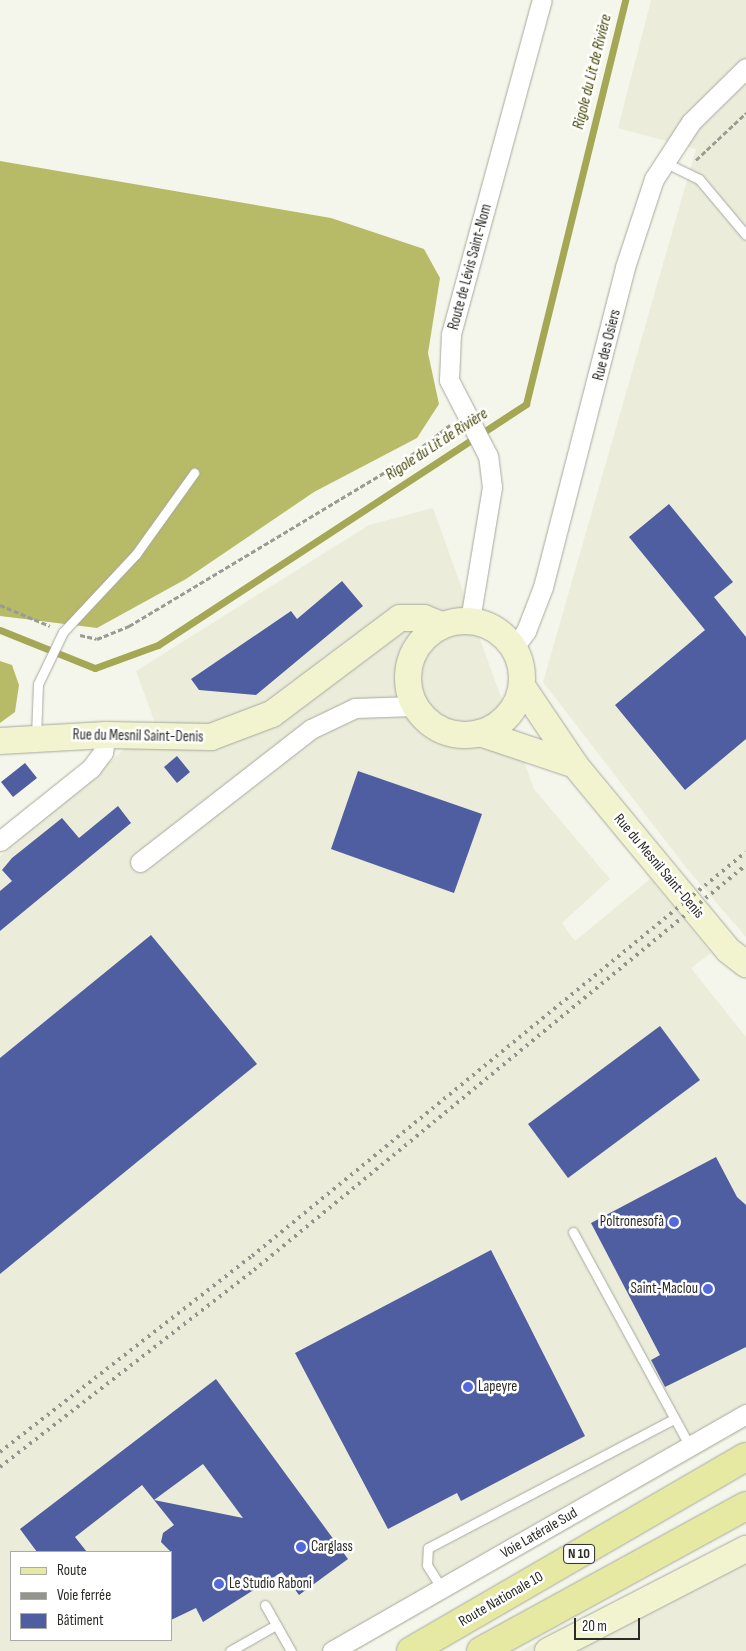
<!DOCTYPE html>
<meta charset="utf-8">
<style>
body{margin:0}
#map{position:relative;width:746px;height:1651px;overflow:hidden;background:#f5f6eb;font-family:"Sofia Sans Condensed",sans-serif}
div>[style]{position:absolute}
.built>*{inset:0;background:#ebedda}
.forest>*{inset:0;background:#b7bb68}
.stream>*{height:7px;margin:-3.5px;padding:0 3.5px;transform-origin:3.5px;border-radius:3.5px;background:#a4a854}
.building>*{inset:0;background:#4f5ea1}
.path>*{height:3px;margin-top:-1.5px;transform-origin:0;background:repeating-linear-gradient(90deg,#9a9b93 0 5px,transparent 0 7.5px)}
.roads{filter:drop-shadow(0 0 1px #a7a99e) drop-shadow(0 0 1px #a7a99e)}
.lane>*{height:9px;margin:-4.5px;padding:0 4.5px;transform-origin:4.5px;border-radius:4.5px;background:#fff}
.street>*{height:19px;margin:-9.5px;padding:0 9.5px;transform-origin:9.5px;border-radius:9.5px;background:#fff}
.secondary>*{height:26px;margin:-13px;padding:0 13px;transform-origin:13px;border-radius:13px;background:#f2f4d0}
.secondary>.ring{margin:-13px;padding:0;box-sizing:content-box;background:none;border:26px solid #f2f4d0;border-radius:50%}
.primary>*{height:28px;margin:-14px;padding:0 14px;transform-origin:14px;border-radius:14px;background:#e6e9a1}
.rail>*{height:4px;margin-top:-2px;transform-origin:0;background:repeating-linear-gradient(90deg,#93948c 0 2.5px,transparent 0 7.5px)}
.dots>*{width:14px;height:14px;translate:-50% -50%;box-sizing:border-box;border:2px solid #fff;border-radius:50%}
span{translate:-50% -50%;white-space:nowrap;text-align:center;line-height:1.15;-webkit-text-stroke:5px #fff;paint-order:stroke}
.shield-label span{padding:1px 4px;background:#fff;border:1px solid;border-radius:4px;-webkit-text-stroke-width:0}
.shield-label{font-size:14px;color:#2a2b26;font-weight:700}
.street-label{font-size:15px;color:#2a2b26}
.poi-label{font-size:15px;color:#2a2b26}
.right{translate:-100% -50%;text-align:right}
.left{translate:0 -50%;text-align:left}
.water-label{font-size:16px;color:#444602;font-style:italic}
.legend{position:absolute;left:10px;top:1551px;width:162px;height:90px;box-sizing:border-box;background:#fff;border:1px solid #aaaaa8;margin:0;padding:6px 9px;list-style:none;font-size:15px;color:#2a2b26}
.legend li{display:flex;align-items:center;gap:10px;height:25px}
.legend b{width:25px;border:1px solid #aaaaa8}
.scale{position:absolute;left:574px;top:1618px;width:66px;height:22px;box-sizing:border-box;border:2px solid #2a2b26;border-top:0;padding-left:6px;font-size:15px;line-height:18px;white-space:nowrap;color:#2a2b26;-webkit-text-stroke:4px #fff;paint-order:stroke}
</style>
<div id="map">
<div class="built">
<div style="clip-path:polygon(651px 0,746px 0,746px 937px,688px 870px,543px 682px,696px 149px,618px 128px)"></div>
<div style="clip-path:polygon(evenodd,433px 508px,534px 789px,610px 879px,562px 923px,575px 941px,650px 879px,711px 953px,691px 968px,746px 1037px,746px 1429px,356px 1651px,0 1651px,0 856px,155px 723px,136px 671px,369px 525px,433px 508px,11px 1552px,171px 1552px,171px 1640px,11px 1640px,11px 1552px)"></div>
<div style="clip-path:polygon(746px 1535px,746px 1651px,520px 1651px,581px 1619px)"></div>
</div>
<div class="forest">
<div style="clip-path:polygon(0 161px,331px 218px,424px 249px,440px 278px,428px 353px,439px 404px,417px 438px,314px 492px,186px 579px,97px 628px,0 616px)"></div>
<div style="clip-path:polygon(0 661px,12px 665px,19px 685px,15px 712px,0 723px)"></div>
</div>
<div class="stream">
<div style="left:0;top:630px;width:102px;rotate:21.8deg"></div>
<div style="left:95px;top:668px;width:67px;rotate:-20.1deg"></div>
<div style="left:158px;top:645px;width:440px;rotate:-33.2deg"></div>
<div style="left:526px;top:404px;width:416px;rotate:-76.2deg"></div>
</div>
<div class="building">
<div style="clip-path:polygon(669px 504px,733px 582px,714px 597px,746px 637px,746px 739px,685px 790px,615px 705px,705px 630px,629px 537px)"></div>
<div style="clip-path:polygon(342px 581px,363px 606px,256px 695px,199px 690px,191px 679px,291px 611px,297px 619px)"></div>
<div style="clip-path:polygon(177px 756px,190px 772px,177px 783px,164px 767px)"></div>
<div style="clip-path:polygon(25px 763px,37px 778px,13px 797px,1px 782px)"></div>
<div style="clip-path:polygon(358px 771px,482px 814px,454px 893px,331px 849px)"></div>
<div style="clip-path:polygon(118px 806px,131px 823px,0 931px,0 891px,12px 881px,2px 870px,12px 858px,62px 818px,79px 838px)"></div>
<div style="clip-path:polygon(151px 935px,257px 1064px,0 1274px,0 1058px)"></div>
<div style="clip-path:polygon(660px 1026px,700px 1080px,568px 1178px,528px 1124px)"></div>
<div style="clip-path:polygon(716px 1157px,737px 1197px,746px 1205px,746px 1347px,665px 1387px,651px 1360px,660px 1355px,591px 1223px)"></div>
<div style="clip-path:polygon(491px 1250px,585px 1436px,461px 1501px,457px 1493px,388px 1529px,295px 1353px)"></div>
<div style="clip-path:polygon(evenodd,216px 1379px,348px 1559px,299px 1595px,282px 1572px,203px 1622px,196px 1608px,171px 1620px,171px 1552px,161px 1542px,163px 1533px,174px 1525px,142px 1485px,75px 1537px,87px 1552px,37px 1552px,20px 1529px,216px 1379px,203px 1464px,243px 1518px,154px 1500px,203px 1464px)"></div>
</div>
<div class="path">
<div style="left:696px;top:160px;width:69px;rotate:-43.2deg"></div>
<div style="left:0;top:605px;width:54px;rotate:22.8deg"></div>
<div style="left:80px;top:635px;width:17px;rotate:13deg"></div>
<div style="left:97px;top:639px;width:35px;rotate:-22deg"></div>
<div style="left:129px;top:626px;width:322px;rotate:-31deg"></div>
<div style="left:405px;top:460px;width:57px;rotate:-37.9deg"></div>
</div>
<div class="roads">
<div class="lane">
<div style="left:664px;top:162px;width:39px;rotate:26deg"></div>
<div style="left:699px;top:179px;width:73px;rotate:50deg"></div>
<div style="left:36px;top:736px;width:52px;rotate:-87.8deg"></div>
<div style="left:38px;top:684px;width:58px;rotate:-64.3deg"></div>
<div style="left:63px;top:632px;width:107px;rotate:-46.9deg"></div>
<div style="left:136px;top:554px;width:100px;rotate:-54.4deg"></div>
<div style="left:573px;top:1232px;width:245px;rotate:61.4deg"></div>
<div style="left:442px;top:1589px;width:28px;rotate:-122deg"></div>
<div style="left:427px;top:1565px;width:17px;rotate:-87deg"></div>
<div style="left:428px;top:1548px;width:278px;rotate:-27.7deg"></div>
<div style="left:265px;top:1605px;width:53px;rotate:60.5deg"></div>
<div style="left:230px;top:1651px;width:53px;rotate:-29.5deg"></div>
</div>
<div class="street">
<div style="left:470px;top:620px;width:135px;rotate:-80.6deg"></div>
<div style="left:492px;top:487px;width:31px;rotate:-97deg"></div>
<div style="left:488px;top:456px;width:85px;rotate:-117.2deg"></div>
<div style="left:449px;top:380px;width:46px;rotate:-87.5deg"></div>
<div style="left:451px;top:334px;width:346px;rotate:-74.8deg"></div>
<div style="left:514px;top:647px;width:20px;rotate:-53deg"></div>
<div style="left:526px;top:631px;width:47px;rotate:-68.9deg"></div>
<div style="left:543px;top:587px;width:330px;rotate:-75.6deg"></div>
<div style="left:625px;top:267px;width:93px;rotate:-71.8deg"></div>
<div style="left:654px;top:179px;width:68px;rotate:-57deg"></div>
<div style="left:691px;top:122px;width:77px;rotate:-44.5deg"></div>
<div style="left:0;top:841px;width:117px;rotate:-38.7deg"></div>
<div style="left:91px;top:768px;width:20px;rotate:-53deg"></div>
<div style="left:103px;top:752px;width:17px;rotate:-80deg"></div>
<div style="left:140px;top:862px;width:217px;rotate:-37.9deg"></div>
<div style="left:311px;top:729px;width:49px;rotate:-25.5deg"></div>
<div style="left:355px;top:708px;width:59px;rotate:-1.9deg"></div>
<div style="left:332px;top:1651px;width:477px;rotate:-29.8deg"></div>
</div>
<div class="secondary">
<div class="ring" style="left:408px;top:621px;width:88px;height:88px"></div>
<div style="left:522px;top:686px;width:95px;rotate:56.1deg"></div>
<div style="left:575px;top:765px;width:240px;rotate:50.4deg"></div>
<div style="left:728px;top:950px;width:23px;rotate:38deg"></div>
<div style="left:480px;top:733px;width:100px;rotate:18.6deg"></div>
<div style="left:0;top:741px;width:106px;rotate:-3.2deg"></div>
<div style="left:106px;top:735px;width:105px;rotate:1.1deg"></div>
<div style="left:211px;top:737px;width:65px;rotate:-20.7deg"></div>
<div style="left:272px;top:714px;width:160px;rotate:-36.9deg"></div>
<div style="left:400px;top:618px;width:24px"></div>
<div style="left:424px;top:618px;width:18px;rotate:22deg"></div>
<div style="left:548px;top:1651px;width:223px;rotate:-27.3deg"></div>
</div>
<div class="primary">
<div style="left:411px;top:1651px;width:387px;rotate:-30.1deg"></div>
<div style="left:481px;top:1651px;width:302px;rotate:-28.7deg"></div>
</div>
</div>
<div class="rail">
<div style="left:0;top:1452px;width:319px;rotate:-37.9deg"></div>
<div style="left:252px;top:1256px;width:638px;rotate:-39.28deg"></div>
<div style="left:0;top:1467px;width:321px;rotate:-37.8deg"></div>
<div style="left:254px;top:1270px;width:637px;rotate:-39.46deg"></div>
</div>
<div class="dots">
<div style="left:674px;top:1222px;background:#5468de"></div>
<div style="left:708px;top:1289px;background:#5468de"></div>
<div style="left:468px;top:1387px;background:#5468de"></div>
<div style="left:301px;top:1547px;background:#5468de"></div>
<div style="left:219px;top:1584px;background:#5468de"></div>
</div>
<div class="shield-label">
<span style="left:579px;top:1554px">N 10</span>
</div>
<div class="street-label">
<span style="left:470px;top:267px;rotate:-75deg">Route de Lévis Saint-Nom</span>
<span style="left:607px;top:345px;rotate:-76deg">Rue des Osiers</span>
<span style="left:138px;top:736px;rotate:1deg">Rue du Mesnil Saint-Denis</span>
<span style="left:659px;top:866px;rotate:50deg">Rue du Mesnil Saint-Denis</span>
<span style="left:539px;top:1533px;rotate:-30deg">Voie Latérale Sud</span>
<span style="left:501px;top:1599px;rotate:-30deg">Route Nationale 10</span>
</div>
<div class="poi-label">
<span class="right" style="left:664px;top:1222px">Poltronesofà</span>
<span class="right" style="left:698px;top:1289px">Saint-Maclou</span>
<span class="left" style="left:478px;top:1387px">Lapeyre</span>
<span class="left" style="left:311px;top:1547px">Carglass</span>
<span class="left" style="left:229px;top:1584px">Le Studio Raboni</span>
</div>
<div class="water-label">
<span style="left:593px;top:72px;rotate:-76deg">Rigole du Lit de Rivière</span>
<span style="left:437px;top:445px;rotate:-33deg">Rigole du Lit de Rivière</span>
</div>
<ul class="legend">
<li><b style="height:6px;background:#e6e9a1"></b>Route</li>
<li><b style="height:6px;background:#93948c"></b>Voie ferrée</li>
<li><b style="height:14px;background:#4f5ea1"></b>Bâtiment</li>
</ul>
<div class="scale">20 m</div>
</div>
